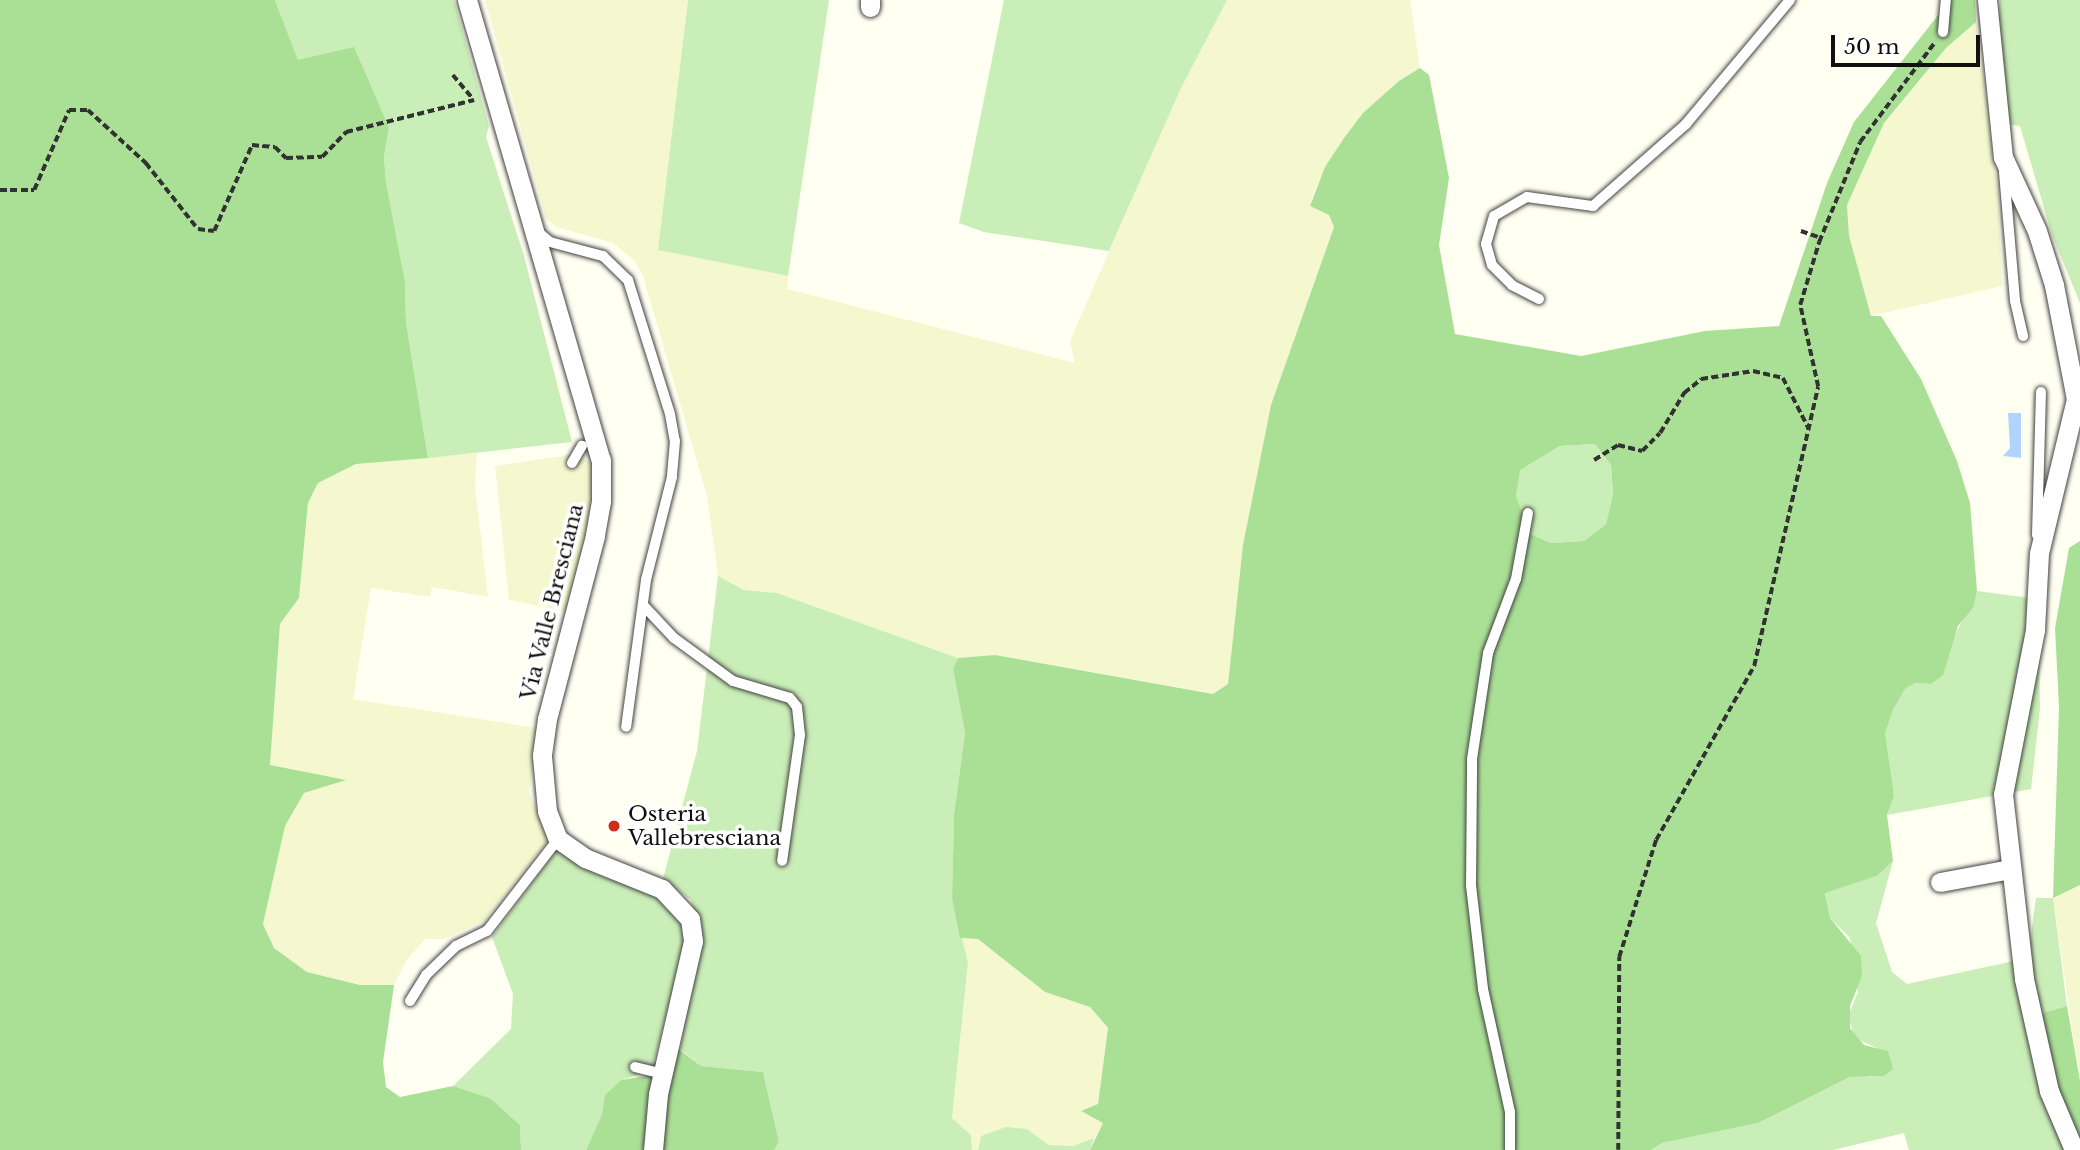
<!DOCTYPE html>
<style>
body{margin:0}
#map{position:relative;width:2080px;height:1150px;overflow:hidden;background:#fffff2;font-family:"Libre Baskerville",serif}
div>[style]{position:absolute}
.farmland>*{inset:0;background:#f5f8cf}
.green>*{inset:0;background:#caeeb7}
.forest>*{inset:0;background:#aae095}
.water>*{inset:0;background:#b1d4fc}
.path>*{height:3.5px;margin-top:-1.75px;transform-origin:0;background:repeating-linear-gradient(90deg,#323232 0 7px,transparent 0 10.5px)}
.roads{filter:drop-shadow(0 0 2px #434343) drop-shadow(0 0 2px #434343)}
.lane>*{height:10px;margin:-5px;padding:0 5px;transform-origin:5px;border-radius:5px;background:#fff}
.street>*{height:19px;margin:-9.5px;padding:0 9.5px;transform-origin:9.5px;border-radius:9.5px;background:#fff}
.dots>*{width:19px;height:19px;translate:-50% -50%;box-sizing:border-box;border:4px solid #fff;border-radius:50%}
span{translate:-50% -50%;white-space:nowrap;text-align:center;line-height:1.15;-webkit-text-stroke:7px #fff;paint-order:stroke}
.street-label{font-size:21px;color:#101010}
.poi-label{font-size:21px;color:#101010}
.left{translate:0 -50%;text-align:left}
.scale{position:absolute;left:1831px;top:35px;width:149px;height:32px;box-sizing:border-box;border:4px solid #101010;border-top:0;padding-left:9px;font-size:21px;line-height:24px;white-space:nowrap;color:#101010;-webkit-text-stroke:5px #fff;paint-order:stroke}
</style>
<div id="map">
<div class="farmland">
<div style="clip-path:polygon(485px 0,688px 0,659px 250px,788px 276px,787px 289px,1075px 363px,1070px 341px,1181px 87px,1227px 0,1410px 0,1420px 68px,1363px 113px,1316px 187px,1310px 206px,1329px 215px,1334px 227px,1271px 405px,1243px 545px,1228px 684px,1214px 694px,995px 655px,958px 658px,777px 593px,744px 590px,718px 576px,707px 496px,643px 276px,635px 261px,613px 243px,556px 227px,546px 218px)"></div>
<div style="clip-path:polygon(1976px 22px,1998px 195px,2002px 286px,1871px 316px,1849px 236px,1847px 205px,1884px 123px,1946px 48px)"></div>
<div style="clip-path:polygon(477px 453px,475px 487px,488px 597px,432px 587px,430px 597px,371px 588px,353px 699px,537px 728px,529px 792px,549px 839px,484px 921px,443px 939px,425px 939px,406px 961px,394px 985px,360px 985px,307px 972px,274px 948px,263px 924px,285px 826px,304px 793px,344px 780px,270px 766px,280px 624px,299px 598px,308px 503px,318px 483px,357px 464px)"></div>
<div style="clip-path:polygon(576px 454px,594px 465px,598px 491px,568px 612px,509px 600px,495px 466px)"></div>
<div style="clip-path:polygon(2080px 885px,2080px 1081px,2053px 898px)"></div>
<div style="clip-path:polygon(960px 938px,978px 939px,1045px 992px,1090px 1007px,1108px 1029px,1098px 1104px,1104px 1123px,1094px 1138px,1073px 1146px,1049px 1145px,1027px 1129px,981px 1136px,978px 1150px,972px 1150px,971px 1135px,952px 1118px,968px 962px)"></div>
</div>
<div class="green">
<div style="clip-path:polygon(275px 0,454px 0,489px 126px,486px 137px,524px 256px,572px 442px,428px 458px,406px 322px,405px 281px,386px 182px,384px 157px,389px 128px,377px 103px,298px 60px)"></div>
<div style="clip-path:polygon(688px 0,829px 0,788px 276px,658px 250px)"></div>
<div style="clip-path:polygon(1004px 0,1227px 0,1181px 88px,1109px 251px,984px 232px,959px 223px)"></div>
<div style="clip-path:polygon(2000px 0,2080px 0,2080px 303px,2052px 235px,2020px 126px,2006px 124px,1997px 59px)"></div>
<div style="clip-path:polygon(1595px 444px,1611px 465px,1613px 494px,1606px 524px,1584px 541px,1551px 543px,1530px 534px,1516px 496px,1519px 470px,1560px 446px)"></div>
<div style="clip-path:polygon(718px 576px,744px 590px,777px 593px,958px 658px,953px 669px,965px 733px,954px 814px,952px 898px,968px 962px,952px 1118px,971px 1135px,972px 1150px,774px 1150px,779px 1142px,763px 1072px,701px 1066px,680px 1049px,699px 942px,691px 900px,663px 879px,697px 751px)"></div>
<div style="clip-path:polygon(1977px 591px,2038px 599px,2040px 708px,2031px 789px,1887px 815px,1894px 795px,1885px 755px,1885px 734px,1893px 710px,1905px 689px,1914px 683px,1931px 684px)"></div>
<div style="clip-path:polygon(559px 847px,650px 889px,681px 914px,686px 943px,651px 1071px,621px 1080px,605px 1095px,603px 1115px,586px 1150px,521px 1150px,520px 1125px,490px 1098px,453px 1086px,511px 1029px,513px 994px,492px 937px)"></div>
<div style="clip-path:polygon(1893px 861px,1876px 923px,1892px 972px,1907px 984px,2028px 958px,2036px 898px,2053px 898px,2067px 1006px,2046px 1012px,2046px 1056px,2062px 1150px,1909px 1150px,1904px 1133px,1833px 1150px,1651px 1150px,1662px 1143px,1758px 1123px,1849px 1076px,1873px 1077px,1877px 1048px,1855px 1038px,1848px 1016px,1858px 992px,1850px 938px,1830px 918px,1825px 892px,1877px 876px)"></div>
<div style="clip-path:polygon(1006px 1127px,1027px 1129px,1049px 1145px,1073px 1146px,1094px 1138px,1090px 1150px,978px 1150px,981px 1136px)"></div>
</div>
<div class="forest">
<div style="clip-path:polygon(0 0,275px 0,298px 60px,354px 47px,389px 128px,384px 157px,386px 182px,405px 281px,406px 322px,428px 458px,356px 464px,318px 483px,308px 503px,299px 598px,280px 624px,270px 765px,346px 780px,304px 793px,285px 826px,263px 924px,274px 948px,307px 972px,360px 985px,394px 985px,383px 1062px,386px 1087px,400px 1097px,453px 1086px,490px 1098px,520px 1125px,521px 1150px,0 1150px)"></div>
<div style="clip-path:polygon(evenodd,1950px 0,1975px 0,1976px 22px,1946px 48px,1884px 123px,1847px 205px,1849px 236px,1871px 316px,1881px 316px,1921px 379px,1957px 461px,1970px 503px,1977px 591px,1973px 608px,1958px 626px,1943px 675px,1931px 684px,1915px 683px,1905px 689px,1893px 710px,1885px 734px,1894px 796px,1887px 815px,1893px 861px,1877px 876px,1825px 893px,1830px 918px,1861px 956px,1862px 976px,1850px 1006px,1850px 1028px,1864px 1045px,1888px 1051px,1893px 1069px,1884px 1076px,1849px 1077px,1758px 1123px,1662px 1143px,1651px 1150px,1090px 1150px,1103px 1123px,1081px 1111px,1098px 1104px,1108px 1028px,1090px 1007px,1045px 992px,978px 939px,960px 938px,952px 898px,954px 814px,965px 733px,953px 669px,958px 658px,995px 655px,1213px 694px,1228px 684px,1243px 545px,1271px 405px,1334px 227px,1329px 215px,1310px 206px,1325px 167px,1344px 138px,1363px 113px,1399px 81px,1420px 68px,1429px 75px,1449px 178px,1439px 245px,1455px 334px,1581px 356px,1705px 331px,1779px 326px,1827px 183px,1854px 122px,1950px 0,1595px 444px,1611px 465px,1613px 494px,1606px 524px,1584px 541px,1551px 543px,1530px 534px,1516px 496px,1520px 470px,1560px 446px,1595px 444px)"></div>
<div style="clip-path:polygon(2080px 541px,2080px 885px,2053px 898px,2059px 707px,2055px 628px,2069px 548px)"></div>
<div style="clip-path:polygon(2067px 1006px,2080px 1081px,2080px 1150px,2062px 1150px,2031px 1026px,2046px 1012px)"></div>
<div style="clip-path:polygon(668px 1041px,701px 1066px,763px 1072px,779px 1142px,774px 1150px,586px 1150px,602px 1115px,605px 1095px,621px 1080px,646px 1076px)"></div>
</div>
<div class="water">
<div style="clip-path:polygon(2008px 413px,2021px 413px,2021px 458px,2003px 456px,2010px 448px)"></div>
</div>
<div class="path">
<div style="left:453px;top:75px;width:31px;rotate:50deg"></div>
<div style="left:0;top:190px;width:34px"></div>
<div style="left:34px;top:190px;width:87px;rotate:-66.4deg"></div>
<div style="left:69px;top:110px;width:19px"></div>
<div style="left:88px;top:110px;width:79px;rotate:42.4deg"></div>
<div style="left:146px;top:163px;width:84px;rotate:51.8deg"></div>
<div style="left:198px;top:229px;width:16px;rotate:7deg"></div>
<div style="left:214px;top:231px;width:94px;rotate:-66.2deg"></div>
<div style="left:252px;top:145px;width:23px;rotate:5deg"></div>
<div style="left:275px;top:147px;width:16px;rotate:45deg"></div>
<div style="left:286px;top:158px;width:36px;rotate:-2deg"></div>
<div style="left:322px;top:157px;width:35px;rotate:-46deg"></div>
<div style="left:346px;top:132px;width:132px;rotate:-14deg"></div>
<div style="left:1801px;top:231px;width:21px;rotate:19deg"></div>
<div style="left:1594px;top:460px;width:28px;rotate:-32deg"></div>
<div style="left:1618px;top:445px;width:25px;rotate:14deg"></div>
<div style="left:1642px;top:451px;width:25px;rotate:-45deg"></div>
<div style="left:1660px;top:433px;width:47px;rotate:-59deg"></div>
<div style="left:1684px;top:393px;width:22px;rotate:-39deg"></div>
<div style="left:1701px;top:379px;width:53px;rotate:-8.7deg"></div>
<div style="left:1753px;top:371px;width:31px;rotate:13deg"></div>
<div style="left:1783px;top:378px;width:57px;rotate:63deg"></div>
<div style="left:1618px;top:1150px;width:193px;rotate:-89.7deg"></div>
<div style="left:1619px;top:957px;width:123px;rotate:-72.5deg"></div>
<div style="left:1656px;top:840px;width:200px;rotate:-60.6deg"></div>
<div style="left:1754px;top:666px;width:286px;rotate:-77.1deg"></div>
<div style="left:1818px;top:387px;width:84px;rotate:-102.4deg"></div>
<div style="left:1800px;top:305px;width:66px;rotate:-73.2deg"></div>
<div style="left:1819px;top:242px;width:108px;rotate:-67.7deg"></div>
<div style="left:1860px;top:142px;width:125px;rotate:-53.1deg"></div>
</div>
<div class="roads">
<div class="lane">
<div style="left:1943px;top:32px;width:32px;rotate:-85deg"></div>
<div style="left:2004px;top:172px;width:129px;rotate:85.1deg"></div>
<div style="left:2015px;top:301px;width:36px;rotate:77deg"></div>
<div style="left:539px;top:233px;width:14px;rotate:39deg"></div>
<div style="left:550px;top:242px;width:55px;rotate:14.8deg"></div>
<div style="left:603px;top:256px;width:35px;rotate:44deg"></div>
<div style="left:628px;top:280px;width:140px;rotate:72.6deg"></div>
<div style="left:670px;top:414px;width:27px;rotate:80deg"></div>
<div style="left:675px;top:441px;width:36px;rotate:95deg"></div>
<div style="left:672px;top:477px;width:106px;rotate:104.2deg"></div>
<div style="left:646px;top:580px;width:148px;rotate:97.7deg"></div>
<div style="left:1539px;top:299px;width:30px;rotate:-153deg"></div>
<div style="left:1512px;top:285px;width:28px;rotate:-135deg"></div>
<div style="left:1492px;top:265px;width:22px;rotate:-106deg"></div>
<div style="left:1486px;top:244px;width:29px;rotate:-74deg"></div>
<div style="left:1494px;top:216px;width:38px;rotate:-30deg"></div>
<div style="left:1527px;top:197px;width:67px;rotate:7.8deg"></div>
<div style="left:1593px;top:206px;width:124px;rotate:-41.4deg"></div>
<div style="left:1686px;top:124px;width:162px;rotate:-50deg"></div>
<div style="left:572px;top:463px;width:20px;rotate:-60deg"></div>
<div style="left:2037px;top:535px;width:143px;rotate:-88.4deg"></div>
<div style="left:643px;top:605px;width:45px;rotate:46.8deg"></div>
<div style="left:674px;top:638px;width:73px;rotate:36.1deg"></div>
<div style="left:733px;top:681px;width:59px;rotate:16.6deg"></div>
<div style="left:790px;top:698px;width:11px;rotate:52deg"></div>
<div style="left:797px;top:707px;width:28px;rotate:84deg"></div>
<div style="left:800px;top:735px;width:127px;rotate:98.1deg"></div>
<div style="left:410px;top:1001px;width:31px;rotate:-58deg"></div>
<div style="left:426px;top:975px;width:42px;rotate:-44deg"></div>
<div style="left:456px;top:946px;width:34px;rotate:-26deg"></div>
<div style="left:487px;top:931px;width:116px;rotate:-52.3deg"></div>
<div style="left:635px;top:1067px;width:29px;rotate:14deg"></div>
<div style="left:1510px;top:1150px;width:38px;rotate:-90deg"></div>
<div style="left:1510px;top:1112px;width:126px;rotate:-102.4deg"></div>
<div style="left:1483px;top:989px;width:104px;rotate:-96.6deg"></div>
<div style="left:1471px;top:886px;width:127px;rotate:-89.5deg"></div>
<div style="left:1472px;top:759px;width:107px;rotate:-81.4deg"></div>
<div style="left:1488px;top:653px;width:79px;rotate:-69.3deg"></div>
<div style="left:1516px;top:579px;width:67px;rotate:-79.7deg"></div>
</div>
<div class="street">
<div style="left:467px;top:0;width:479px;rotate:73.8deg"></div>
<div style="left:601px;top:460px;width:41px;rotate:90deg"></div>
<div style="left:601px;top:501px;width:36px;rotate:100deg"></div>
<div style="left:595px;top:536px;width:189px;rotate:104.7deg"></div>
<div style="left:547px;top:719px;width:37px;rotate:98deg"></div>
<div style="left:542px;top:756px;width:55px;rotate:84.8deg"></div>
<div style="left:547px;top:811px;width:30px;rotate:69deg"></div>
<div style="left:558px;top:839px;width:33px;rotate:35deg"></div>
<div style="left:585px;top:858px;width:83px;rotate:21.9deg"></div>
<div style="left:662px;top:889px;width:41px;rotate:47deg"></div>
<div style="left:690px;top:919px;width:22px;rotate:82deg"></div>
<div style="left:693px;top:941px;width:157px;rotate:102.9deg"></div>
<div style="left:658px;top:1094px;width:56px;rotate:95.1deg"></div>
<div style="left:1987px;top:0;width:158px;rotate:84.2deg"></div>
<div style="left:2003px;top:157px;width:81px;rotate:65.3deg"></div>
<div style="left:2037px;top:231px;width:57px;rotate:72.5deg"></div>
<div style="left:2054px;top:285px;width:116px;rotate:79.1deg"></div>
<div style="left:2076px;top:399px;width:158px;rotate:103.5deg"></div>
<div style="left:2039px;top:553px;width:77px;rotate:93deg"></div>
<div style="left:2035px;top:630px;width:167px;rotate:101deg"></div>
<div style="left:2003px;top:794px;width:186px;rotate:83.5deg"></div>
<div style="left:2024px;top:979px;width:115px;rotate:77.4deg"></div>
<div style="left:2049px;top:1091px;width:64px;rotate:67deg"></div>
<div style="left:870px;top:7px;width:7px;rotate:-90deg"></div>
<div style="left:1940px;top:882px;width:71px;rotate:-10.5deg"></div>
</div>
</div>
<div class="dots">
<div style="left:614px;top:826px;background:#ce2e19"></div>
</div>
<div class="street-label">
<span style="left:552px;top:602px;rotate:-76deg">Via Valle Bresciana</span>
</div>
<div class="poi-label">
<span class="left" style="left:628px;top:826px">Osteria<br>Vallebresciana</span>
</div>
<div class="scale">50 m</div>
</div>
